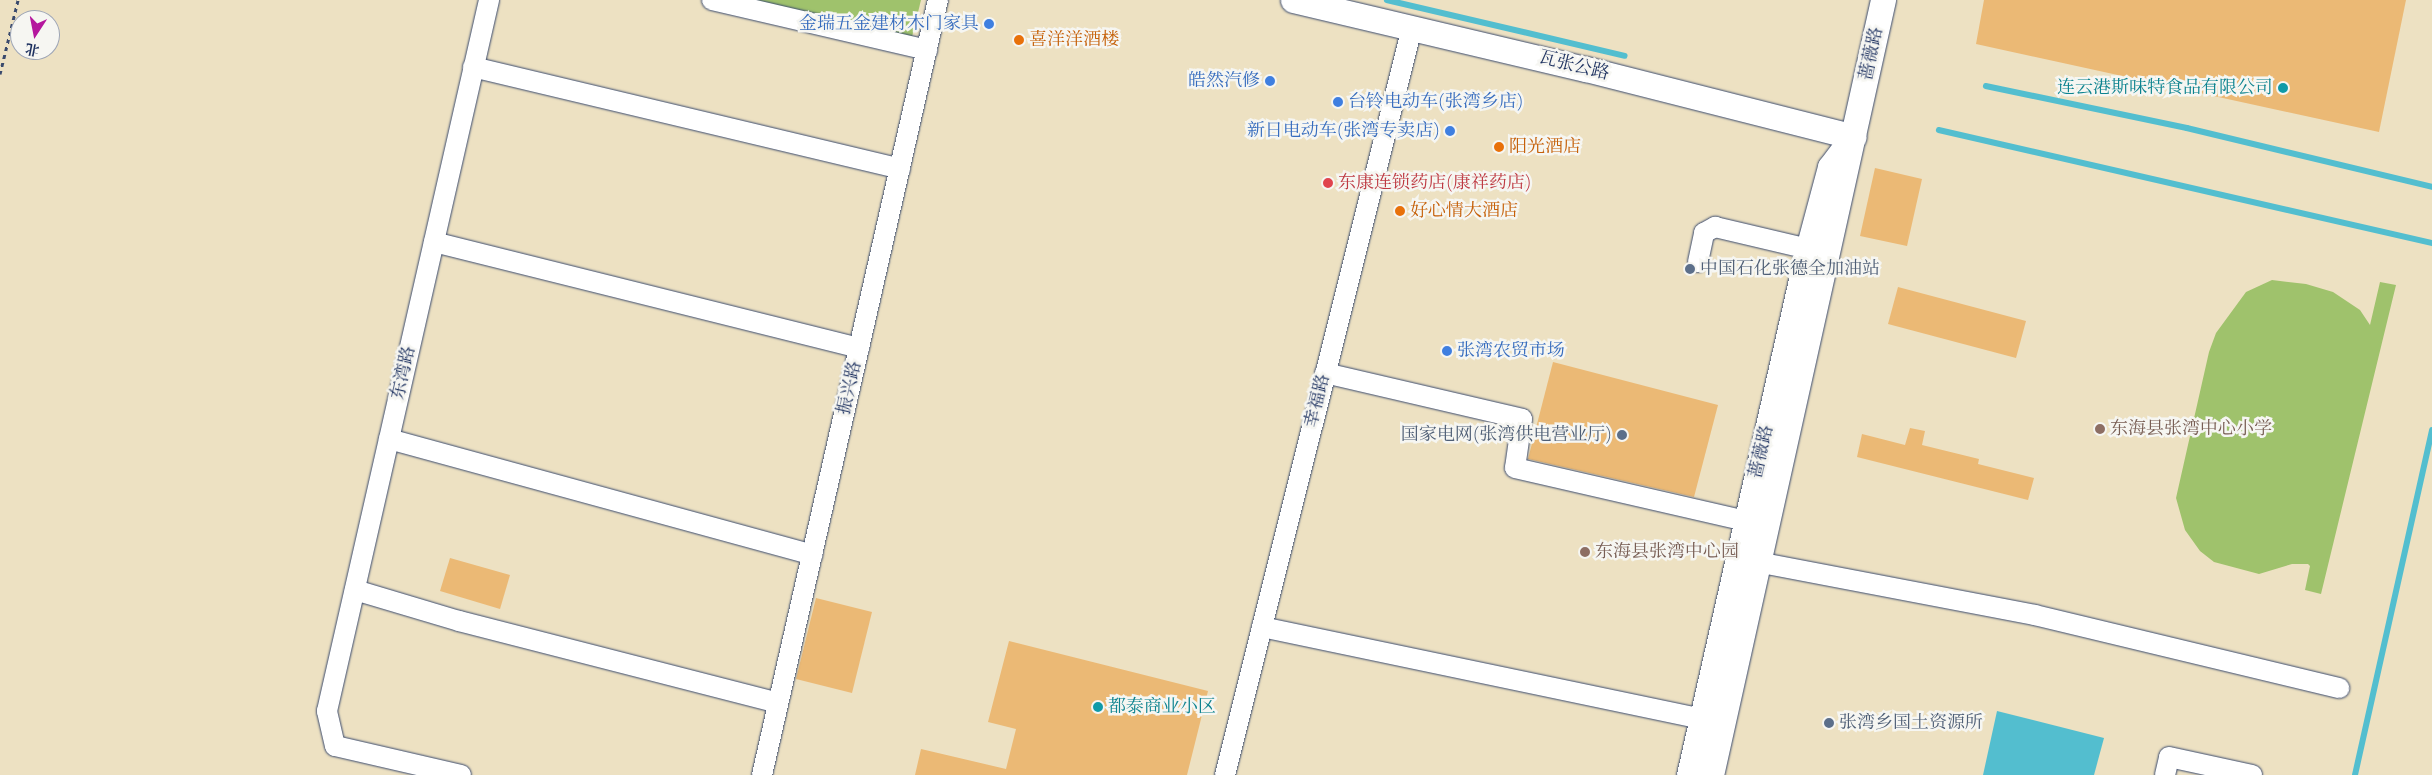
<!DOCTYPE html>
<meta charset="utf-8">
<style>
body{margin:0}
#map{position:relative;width:2432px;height:775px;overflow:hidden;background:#ede1c2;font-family:"Old Standard TT","Noto Serif SC",serif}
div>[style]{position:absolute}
.green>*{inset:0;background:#9fc26c}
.water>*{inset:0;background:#53becf}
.stream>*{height:5.5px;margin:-2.75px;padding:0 2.75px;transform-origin:2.75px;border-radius:2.75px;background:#53becf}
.building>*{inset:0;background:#ebb975}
.path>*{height:3px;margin-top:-1.5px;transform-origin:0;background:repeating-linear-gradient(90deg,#3a4a6d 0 4px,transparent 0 8px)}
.roads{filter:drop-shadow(0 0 1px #3a4a6d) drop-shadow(0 0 1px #3a4a6d)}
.minor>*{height:20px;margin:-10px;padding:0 10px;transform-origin:10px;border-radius:10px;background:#fff}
.major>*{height:25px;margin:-12.5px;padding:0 12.5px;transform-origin:12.5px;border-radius:12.5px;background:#fff}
.dots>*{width:14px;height:14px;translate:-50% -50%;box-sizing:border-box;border:2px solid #f6f6f2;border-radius:50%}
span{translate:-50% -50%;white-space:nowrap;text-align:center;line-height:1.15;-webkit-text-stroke:5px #f6f6f2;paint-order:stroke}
.shop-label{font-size:18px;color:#366cbe}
.right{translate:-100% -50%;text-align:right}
.left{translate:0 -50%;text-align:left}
.food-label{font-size:18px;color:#c56008}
.street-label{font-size:18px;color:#1b2f5e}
.culture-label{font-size:18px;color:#0d838f}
.health-label{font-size:18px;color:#be3a42}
.service-label{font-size:18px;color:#4e5e75}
.education-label{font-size:18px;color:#785e54}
.north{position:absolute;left:10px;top:10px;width:50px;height:50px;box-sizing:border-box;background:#f6f6f2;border:1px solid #9ea6b7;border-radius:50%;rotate:191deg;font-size:14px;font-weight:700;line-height:20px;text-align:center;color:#1b2f5e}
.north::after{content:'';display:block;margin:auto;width:18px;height:22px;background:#b5179e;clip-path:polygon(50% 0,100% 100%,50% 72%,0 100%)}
</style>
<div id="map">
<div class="green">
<div style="clip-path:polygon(746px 0,921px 0,911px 41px)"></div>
<div style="clip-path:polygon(2272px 280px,2306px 284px,2333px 292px,2360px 310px,2370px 325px,2380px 282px,2396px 285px,2321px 594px,2305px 590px,2310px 566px,2308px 564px,2292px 564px,2259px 574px,2214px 562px,2200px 551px,2185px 530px,2176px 498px,2209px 352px,2216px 333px,2246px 292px)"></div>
</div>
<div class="water">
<div style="clip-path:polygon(1997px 711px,2104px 738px,2094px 775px,1983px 775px)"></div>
</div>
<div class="stream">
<div style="left:1387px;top:0;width:244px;rotate:13.2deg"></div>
<div style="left:1986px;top:86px;width:205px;rotate:11.8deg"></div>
<div style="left:2187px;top:128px;width:252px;rotate:13.5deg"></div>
<div style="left:1939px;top:130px;width:506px;rotate:12.91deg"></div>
<div style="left:2355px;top:775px;width:353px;rotate:-77.4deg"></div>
</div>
<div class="building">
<div style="clip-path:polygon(1984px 0,2406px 0,2379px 132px,1976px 44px)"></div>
<div style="clip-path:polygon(1875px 168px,1922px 179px,1907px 246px,1860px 236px)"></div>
<div style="clip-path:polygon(1898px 287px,2026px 321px,2016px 358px,1888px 324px)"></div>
<div style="clip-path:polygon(1553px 362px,1718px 405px,1694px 497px,1528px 459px)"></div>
<div style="clip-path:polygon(1910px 428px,1925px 431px,1922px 445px,1979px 459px,1978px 464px,2034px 478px,2028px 500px,1857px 457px,1862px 434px,1905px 445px)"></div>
<div style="clip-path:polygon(450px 558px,510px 575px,500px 609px,440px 591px)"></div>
<div style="clip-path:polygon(816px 598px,872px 612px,852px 693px,796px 679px)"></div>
<div style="clip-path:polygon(1009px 641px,1208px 691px,1187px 775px,915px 775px,921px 749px,1006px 769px,1005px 773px,1016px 729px,988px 722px)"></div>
</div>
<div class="path">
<div style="left:0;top:74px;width:76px;rotate:-76.3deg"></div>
</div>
<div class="roads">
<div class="minor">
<div style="left:712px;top:0;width:221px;rotate:13.1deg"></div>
<div style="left:473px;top:67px;width:439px;rotate:13.4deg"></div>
<div style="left:434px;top:242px;width:438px;rotate:14deg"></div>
<div style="left:1698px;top:262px;width:30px;rotate:-78deg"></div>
<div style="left:1704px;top:233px;width:13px;rotate:-29deg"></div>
<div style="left:1715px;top:227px;width:96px;rotate:13.3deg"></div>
<div style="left:1325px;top:373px;width:202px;rotate:13.1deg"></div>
<div style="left:1522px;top:419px;width:49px;rotate:98.1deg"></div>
<div style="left:1515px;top:468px;width:237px;rotate:12.9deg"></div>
<div style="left:389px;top:439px;width:439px;rotate:15.3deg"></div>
<div style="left:1757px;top:562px;width:283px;rotate:10.8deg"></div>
<div style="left:2035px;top:615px;width:313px;rotate:13.5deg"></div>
<div style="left:355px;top:590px;width:109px;rotate:16.6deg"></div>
<div style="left:459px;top:621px;width:329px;rotate:14.4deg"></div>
<div style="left:1262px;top:627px;width:449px;rotate:11.8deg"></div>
<div style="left:461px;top:775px;width:129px;rotate:-167deg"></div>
<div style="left:335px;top:746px;width:36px;rotate:-103deg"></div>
<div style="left:327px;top:711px;width:729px;rotate:-77.16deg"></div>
<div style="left:762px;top:775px;width:795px;rotate:-77.21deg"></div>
<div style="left:1225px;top:775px;width:770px;rotate:-75.95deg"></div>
<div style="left:2165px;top:775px;width:18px;rotate:-77deg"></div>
<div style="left:2169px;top:757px;width:85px;rotate:12.2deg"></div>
</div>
<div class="major">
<div style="left:1293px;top:0;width:301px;rotate:13.3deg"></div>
<div style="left:1586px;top:69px;width:276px;rotate:14.2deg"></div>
<div style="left:1689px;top:775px;width:539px;rotate:-77.25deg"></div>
<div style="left:1808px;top:249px;width:85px;rotate:-75deg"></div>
<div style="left:1830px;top:167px;width:21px;rotate:-53deg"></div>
<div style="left:1711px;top:775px;width:794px;rotate:-77.49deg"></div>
</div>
</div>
<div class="dots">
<div style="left:989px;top:24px;background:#3f7fe0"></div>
<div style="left:1019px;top:40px;background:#e8710a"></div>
<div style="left:1270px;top:81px;background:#3f7fe0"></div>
<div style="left:2283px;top:88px;background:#0f9aa8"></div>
<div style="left:1338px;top:102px;background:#3f7fe0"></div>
<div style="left:1450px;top:131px;background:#3f7fe0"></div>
<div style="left:1499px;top:147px;background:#e8710a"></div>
<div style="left:1328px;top:183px;background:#e0444e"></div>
<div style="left:1400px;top:211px;background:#e8710a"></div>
<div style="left:1690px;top:269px;background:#5c6f8a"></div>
<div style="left:1447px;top:351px;background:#3f7fe0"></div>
<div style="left:2100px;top:429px;background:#8d6e63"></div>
<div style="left:1622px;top:435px;background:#5c6f8a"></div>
<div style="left:1585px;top:552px;background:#8d6e63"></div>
<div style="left:1098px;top:707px;background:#0f9aa8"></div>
<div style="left:1829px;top:723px;background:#5c6f8a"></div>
</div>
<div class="shop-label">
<span class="right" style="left:979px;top:24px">金瑞五金建材木门家具</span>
<span class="right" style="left:1260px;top:81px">皓然汽修</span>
<span class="left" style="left:1348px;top:102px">台铃电动车(张湾乡店)</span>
<span class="right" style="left:1440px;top:131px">新日电动车(张湾专卖店)</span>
<span class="left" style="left:1457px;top:351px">张湾农贸市场</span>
</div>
<div class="food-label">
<span class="left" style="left:1029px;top:40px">喜洋洋酒楼</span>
<span class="left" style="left:1509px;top:147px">阳光酒店</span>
<span class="left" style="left:1410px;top:211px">好心情大酒店</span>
</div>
<div class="street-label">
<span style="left:1872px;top:54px;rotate:-78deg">蔷薇路</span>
<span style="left:1574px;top:66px;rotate:14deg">瓦张公路</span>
<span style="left:404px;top:373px;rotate:-77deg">东湾路</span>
<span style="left:850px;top:388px;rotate:-77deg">振兴路</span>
<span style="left:1318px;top:401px;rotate:-76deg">幸福路</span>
<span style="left:1762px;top:452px;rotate:-77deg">蔷薇路</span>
</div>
<div class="culture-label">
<span class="right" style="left:2273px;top:88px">连云港斯味特食品有限公司</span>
<span class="left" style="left:1108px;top:707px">都泰商业小区</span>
</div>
<div class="health-label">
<span class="left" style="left:1338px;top:183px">东康连锁药店(康祥药店)</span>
</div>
<div class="service-label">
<span class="left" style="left:1700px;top:269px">中国石化张德全加油站</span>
<span class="right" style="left:1612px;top:435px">国家电网(张湾供电营业厅)</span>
<span class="left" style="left:1839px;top:723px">张湾乡国土资源所</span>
</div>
<div class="education-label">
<span class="left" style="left:2110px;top:429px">东海县张湾中心小学</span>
<span class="left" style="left:1595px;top:552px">东海县张湾中心园</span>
</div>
<div class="north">北</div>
</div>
